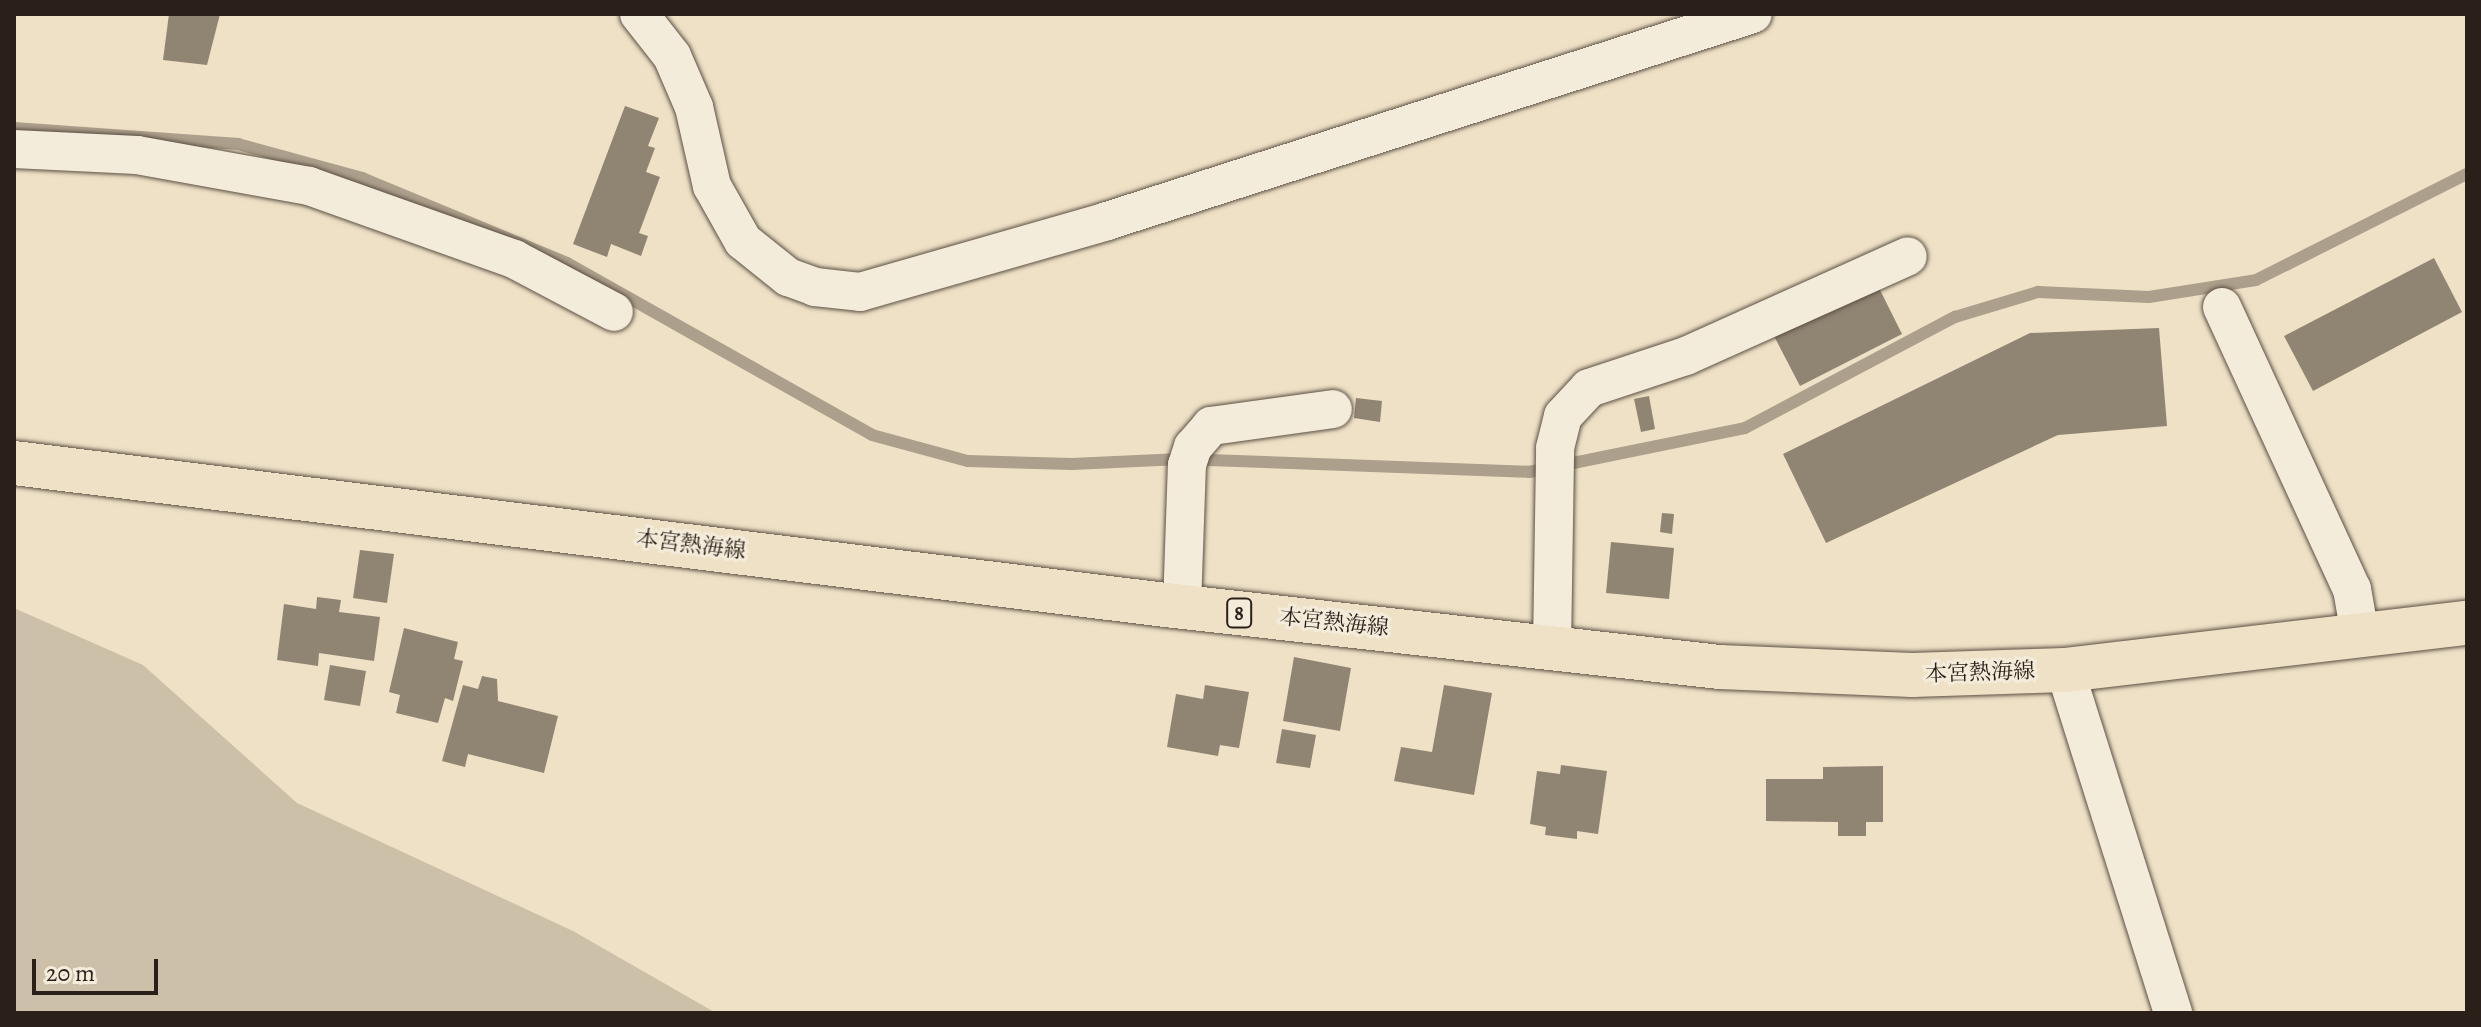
<!DOCTYPE html>
<meta charset="utf-8">
<style>
body{margin:0}
#map{position:relative;width:2481px;height:1027px;overflow:hidden;background:#eee1c6;font-family:Alegreya,"Noto Serif JP",serif}
div>[style]{position:absolute}
.green>*{inset:0;background:#cdc0a9}
.stream>*{height:12px;margin:-6px;padding:0 6px;transform-origin:6px;border-radius:6px;background:#ac9f8b}
.building>*{inset:0;background:#908473}
.roads{filter:drop-shadow(0 0 2px #5c5044) drop-shadow(0 0 2px #5c5044)}
.minor>*{height:38px;margin:-19px;padding:0 19px;transform-origin:19px;border-radius:19px;background:#f4ecda}
.primary>*{height:44px;margin:-22px;padding:0 22px;transform-origin:22px;border-radius:22px;background:#eee1c6}
span{translate:-50% -50%;white-space:nowrap;text-align:center;line-height:1.15;-webkit-text-stroke:6px #f4ecda;paint-order:stroke}
.shield-label span{padding:2px 6px;background:#f4ecda;border:2px solid;border-radius:6px;-webkit-text-stroke-width:0}
.shield-label{font-size:20px;color:#2b1f19;font-weight:700}
.street-label{font-size:22px;color:#2b1f19}
.frame{position:absolute;inset:0;border:16px solid #2b1f19;pointer-events:none}
.scale{position:absolute;left:32px;top:959px;width:126px;height:36px;box-sizing:border-box;border:4px solid #2b1f19;border-top:0;padding-left:10px;font-size:24px;line-height:28px;white-space:nowrap;color:#2b1f19;-webkit-text-stroke:6px #f4ecda;paint-order:stroke}
</style>
<div id="map">
<div class="green">
<div style="clip-path:polygon(14px 608px,143px 665px,297px 803px,573px 931px,716px 1013px,14px 1013px)"></div>
</div>
<div class="stream">
<div style="left:14px;top:128px;width:225px;rotate:4.1deg"></div>
<div style="left:238px;top:144px;width:129px;rotate:15.3deg"></div>
<div style="left:362px;top:178px;width:222px;rotate:22.5deg"></div>
<div style="left:567px;top:263px;width:350px;rotate:29.4deg"></div>
<div style="left:872px;top:435px;width:99px;rotate:15.2deg"></div>
<div style="left:968px;top:461px;width:104px;rotate:1.7deg"></div>
<div style="left:1072px;top:464px;width:109px;rotate:-2.6deg"></div>
<div style="left:1181px;top:459px;width:348px;rotate:2.1deg"></div>
<div style="left:1529px;top:472px;width:220px;rotate:-11.5deg"></div>
<div style="left:1745px;top:428px;width:238px;rotate:-27.9deg"></div>
<div style="left:1955px;top:317px;width:87px;rotate:-16.8deg"></div>
<div style="left:2038px;top:292px;width:111px;rotate:2.6deg"></div>
<div style="left:2149px;top:297px;width:108px;rotate:-9deg"></div>
<div style="left:2256px;top:280px;width:236px;rotate:-26.7deg"></div>
</div>
<div class="building">
<div style="clip-path:polygon(169px 14px,220px 14px,207px 65px,163px 60px)"></div>
<div style="clip-path:polygon(625px 106px,659px 118px,648px 146px,655px 148px,646px 172px,660px 177px,639px 233px,648px 236px,641px 256px,611px 244px,607px 257px,573px 244px)"></div>
<div style="clip-path:polygon(2434px 258px,2462px 312px,2313px 391px,2284px 336px)"></div>
<div style="clip-path:polygon(1877px 284px,1902px 334px,1800px 386px,1774px 336px)"></div>
<div style="clip-path:polygon(2159px 328px,2167px 426px,2058px 435px,1826px 543px,1783px 454px,2030px 333px)"></div>
<div style="clip-path:polygon(1649px 396px,1655px 429px,1641px 432px,1634px 399px)"></div>
<div style="clip-path:polygon(1356px 398px,1382px 401px,1380px 422px,1354px 418px)"></div>
<div style="clip-path:polygon(1662px 513px,1674px 514px,1672px 534px,1660px 532px)"></div>
<div style="clip-path:polygon(1611px 542px,1674px 548px,1669px 599px,1606px 593px)"></div>
<div style="clip-path:polygon(360px 550px,394px 554px,387px 603px,353px 598px)"></div>
<div style="clip-path:polygon(317px 597px,341px 600px,339px 612px,380px 617px,374px 661px,319px 653px,318px 666px,277px 660px,284px 604px,316px 609px)"></div>
<div style="clip-path:polygon(404px 628px,458px 642px,454px 659px,463px 661px,453px 701px,445px 698px,438px 723px,396px 713px,400px 695px,389px 692px)"></div>
<div style="clip-path:polygon(1294px 657px,1351px 668px,1340px 731px,1283px 721px)"></div>
<div style="clip-path:polygon(330px 665px,366px 671px,360px 706px,324px 700px)"></div>
<div style="clip-path:polygon(482px 676px,497px 679px,498px 701px,558px 716px,544px 773px,468px 754px,465px 767px,442px 761px,463px 685px,478px 689px)"></div>
<div style="clip-path:polygon(1205px 685px,1249px 692px,1239px 748px,1220px 745px,1218px 756px,1167px 747px,1176px 694px,1203px 699px)"></div>
<div style="clip-path:polygon(1444px 685px,1492px 693px,1474px 795px,1394px 781px,1401px 747px,1432px 752px)"></div>
<div style="clip-path:polygon(1282px 729px,1316px 735px,1310px 768px,1276px 763px)"></div>
<div style="clip-path:polygon(1561px 765px,1607px 771px,1598px 834px,1577px 831px,1577px 839px,1545px 835px,1546px 827px,1530px 824px,1537px 771px,1560px 774px)"></div>
<div style="clip-path:polygon(1883px 766px,1883px 822px,1866px 822px,1866px 836px,1838px 836px,1838px 822px,1766px 821px,1766px 779px,1823px 779px,1823px 767px)"></div>
</div>
<div class="roads">
<div class="minor">
<div style="left:639px;top:14px;width:53px;rotate:51.8deg"></div>
<div style="left:672px;top:56px;width:56px;rotate:66.7deg"></div>
<div style="left:694px;top:107px;width:81px;rotate:77.2deg"></div>
<div style="left:712px;top:186px;width:63px;rotate:60.6deg"></div>
<div style="left:743px;top:241px;width:58px;rotate:38.7deg"></div>
<div style="left:788px;top:277px;width:29px;rotate:20deg"></div>
<div style="left:815px;top:287px;width:45px;rotate:6.3deg"></div>
<div style="left:860px;top:292px;width:257px;rotate:-16deg"></div>
<div style="left:1107px;top:221px;width:678px;rotate:-17.77deg"></div>
<div style="left:14px;top:149px;width:123px;rotate:2.8deg"></div>
<div style="left:137px;top:155px;width:175px;rotate:10.2deg"></div>
<div style="left:309px;top:186px;width:218px;rotate:19.6deg"></div>
<div style="left:514px;top:259px;width:113px;rotate:27.9deg"></div>
<div style="left:2222px;top:307px;width:311px;rotate:65.3deg"></div>
<div style="left:2352px;top:589px;width:47px;rotate:80.1deg"></div>
<div style="left:1182px;top:606px;width:141px;rotate:-88deg"></div>
<div style="left:1187px;top:465px;width:19px;rotate:-72deg"></div>
<div style="left:1193px;top:447px;width:28px;rotate:-49deg"></div>
<div style="left:1211px;top:426px;width:123px;rotate:-7.9deg"></div>
<div style="left:1552px;top:648px;width:200px;rotate:-89.1deg"></div>
<div style="left:1555px;top:448px;width:33px;rotate:-76deg"></div>
<div style="left:1563px;top:416px;width:38px;rotate:-47deg"></div>
<div style="left:1589px;top:388px;width:102px;rotate:-18.3deg"></div>
<div style="left:1686px;top:356px;width:243px;rotate:-24.2deg"></div>
<div style="left:2065px;top:670px;width:360px;rotate:72.5deg"></div>
</div>
<div class="primary">
<div style="left:14px;top:463px;width:1161px;rotate:7.03deg"></div>
<div style="left:1166px;top:605px;width:557px;rotate:6.39deg"></div>
<div style="left:1720px;top:667px;width:192px;rotate:2.4deg"></div>
<div style="left:1912px;top:675px;width:153px;rotate:-1.9deg"></div>
<div style="left:2065px;top:670px;width:405px;rotate:-6.7deg"></div>
</div>
</div>
<div class="shield-label">
<span style="left:1239px;top:613px">8</span>
</div>
<div class="street-label">
<span style="left:691px;top:545px;rotate:7deg">本宮熱海線</span>
<span style="left:1334px;top:623px;rotate:6deg">本宮熱海線</span>
<span style="left:1980px;top:673px;rotate:-2deg">本宮熱海線</span>
</div>
<div class="frame"></div>
<div class="scale">20 m</div>
</div>
